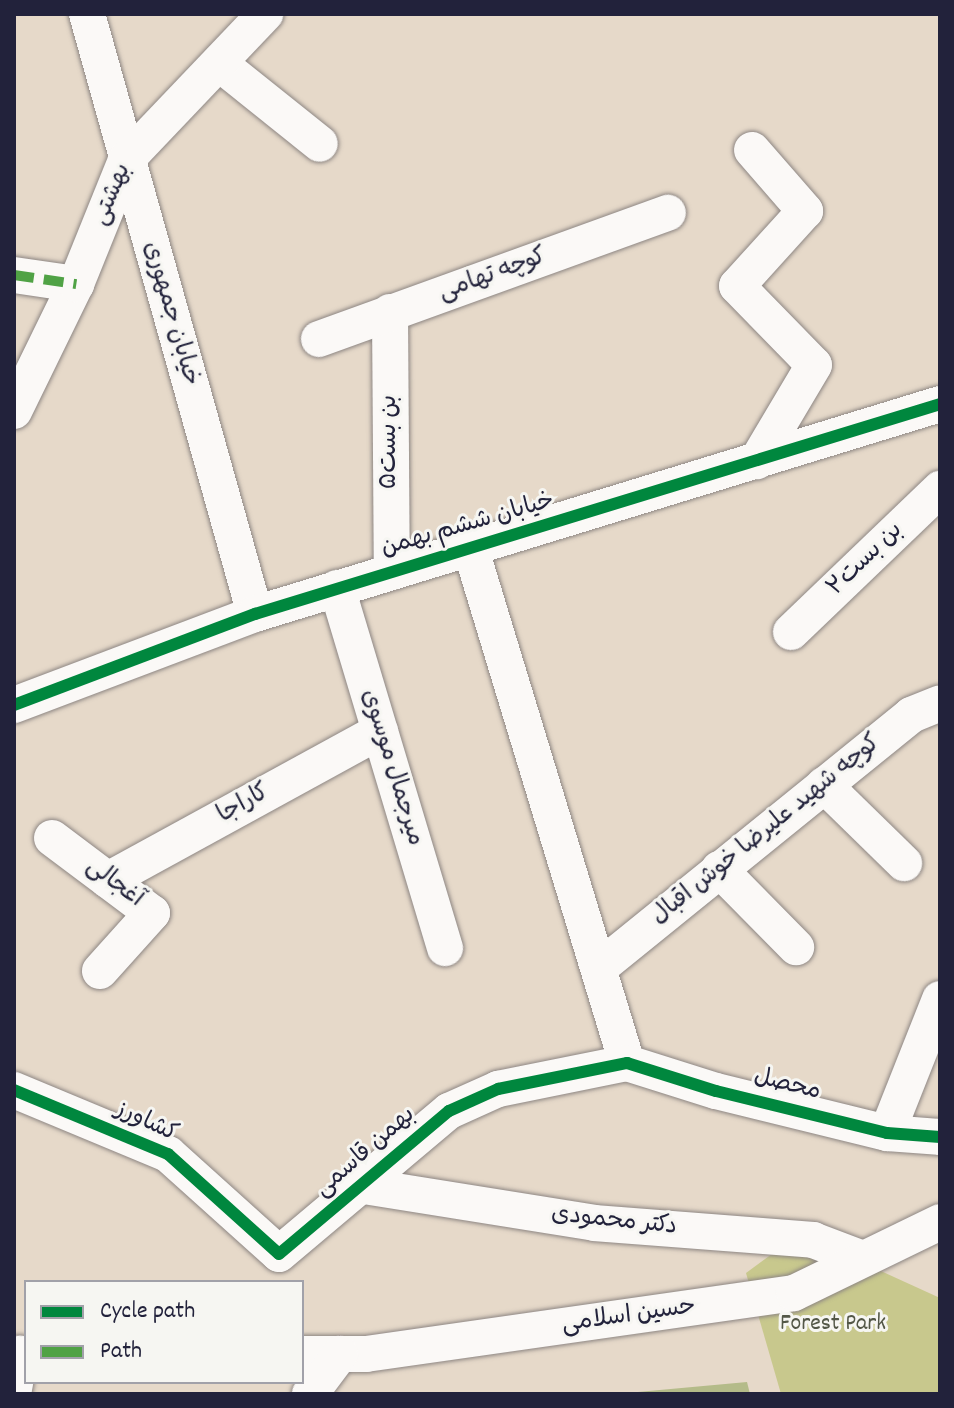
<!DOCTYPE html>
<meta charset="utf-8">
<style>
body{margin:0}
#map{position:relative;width:954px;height:1408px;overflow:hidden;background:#e6d9c9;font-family:Dekko,"Playpen Sans Arabic",sans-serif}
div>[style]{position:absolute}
.green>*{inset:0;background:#c8c88d}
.forest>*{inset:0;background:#b4bb89}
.roads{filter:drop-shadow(0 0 2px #8d8683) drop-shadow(0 0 2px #8d8683)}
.minor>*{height:36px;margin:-18px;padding:0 18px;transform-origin:18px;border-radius:18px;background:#fbf9f7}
.quiet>*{height:10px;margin-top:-5px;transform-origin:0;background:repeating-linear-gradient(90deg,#50a245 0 20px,transparent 0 30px)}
.cycleway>*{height:12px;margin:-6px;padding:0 6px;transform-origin:6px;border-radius:6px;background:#00873e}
span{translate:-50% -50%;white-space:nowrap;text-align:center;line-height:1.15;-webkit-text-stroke:6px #f6f6f2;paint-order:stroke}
.street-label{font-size:24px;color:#22223b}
.park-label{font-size:24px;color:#535747}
.frame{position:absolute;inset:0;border:16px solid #22223b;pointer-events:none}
.legend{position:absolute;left:24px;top:1280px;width:280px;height:104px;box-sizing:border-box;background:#f6f6f2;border:2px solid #a1a1a9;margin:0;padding:10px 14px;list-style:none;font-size:24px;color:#22223b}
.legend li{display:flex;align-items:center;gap:16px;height:40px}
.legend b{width:40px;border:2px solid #a1a1a9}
</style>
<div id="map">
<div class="green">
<div style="clip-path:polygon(813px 1240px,940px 1298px,940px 1394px,781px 1394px,746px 1273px,787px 1243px)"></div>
</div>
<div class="forest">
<div style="clip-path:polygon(747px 1382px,750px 1394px,616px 1394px)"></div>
</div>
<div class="roads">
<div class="minor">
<div style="left:87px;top:14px;width:623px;rotate:74.36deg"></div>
<div style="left:219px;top:63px;width:129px;rotate:38.7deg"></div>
<div style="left:752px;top:150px;width:81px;rotate:49deg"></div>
<div style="left:805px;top:211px;width:101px;rotate:132.2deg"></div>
<div style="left:737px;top:286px;width:110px;rotate:45.7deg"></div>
<div style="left:814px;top:365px;width:112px;rotate:120.7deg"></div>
<div style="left:14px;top:275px;width:63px;rotate:8.3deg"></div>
<div style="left:390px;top:312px;width:260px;rotate:89.6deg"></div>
<div style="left:319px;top:339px;width:371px;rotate:-19.9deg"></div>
<div style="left:14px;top:411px;width:141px;rotate:-64deg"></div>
<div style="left:76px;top:284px;width:134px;rotate:-68deg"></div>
<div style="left:126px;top:160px;width:202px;rotate:-46.4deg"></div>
<div style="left:471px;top:550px;width:536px;rotate:73.09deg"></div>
<div style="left:337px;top:588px;width:376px;rotate:73.3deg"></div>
<div style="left:791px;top:632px;width:207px;rotate:-43.8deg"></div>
<div style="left:14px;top:705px;width:258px;rotate:-20.7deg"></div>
<div style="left:255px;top:614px;width:716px;rotate:-17.04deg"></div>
<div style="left:824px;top:785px;width:112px;rotate:44.3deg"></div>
<div style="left:52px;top:838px;width:125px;rotate:36.9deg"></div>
<div style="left:152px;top:913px;width:78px;rotate:131.9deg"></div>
<div style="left:719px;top:869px;width:110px;rotate:45.4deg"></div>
<div style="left:108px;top:880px;width:310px;rotate:-28.7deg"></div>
<div style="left:599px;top:968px;width:402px;rotate:-39deg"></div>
<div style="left:911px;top:715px;width:31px;rotate:-22deg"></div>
<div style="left:14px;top:1090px;width:167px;rotate:22.6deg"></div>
<div style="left:168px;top:1154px;width:149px;rotate:42deg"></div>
<div style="left:279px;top:1254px;width:222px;rotate:-40.1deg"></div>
<div style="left:449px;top:1111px;width:54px;rotate:-24.2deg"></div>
<div style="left:498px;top:1089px;width:132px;rotate:-11.4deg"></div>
<div style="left:627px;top:1063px;width:93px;rotate:17.5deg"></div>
<div style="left:716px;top:1091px;width:176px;rotate:13.8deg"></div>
<div style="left:887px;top:1133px;width:53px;rotate:4.3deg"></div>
<div style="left:887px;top:1133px;width:144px;rotate:-68.4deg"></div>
<div style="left:364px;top:1186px;width:233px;rotate:9.1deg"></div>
<div style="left:594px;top:1223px;width:220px;rotate:4.4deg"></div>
<div style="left:813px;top:1240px;width:53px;rotate:20.8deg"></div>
<div style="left:302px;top:1354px;width:64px"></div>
<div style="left:366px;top:1354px;width:432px;rotate:-8.1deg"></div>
<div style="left:794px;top:1293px;width:162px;rotate:-25.9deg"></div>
<div style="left:14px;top:1389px;width:36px;rotate:-80deg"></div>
<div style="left:310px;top:1394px;width:50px;rotate:-53.1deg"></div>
</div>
</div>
<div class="quiet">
<div style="left:14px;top:275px;width:63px;rotate:8.3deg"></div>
</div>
<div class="cycleway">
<div style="left:14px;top:705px;width:258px;rotate:-20.7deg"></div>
<div style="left:255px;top:614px;width:716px;rotate:-17.04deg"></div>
<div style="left:14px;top:1090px;width:167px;rotate:22.6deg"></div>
<div style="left:168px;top:1154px;width:149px;rotate:42deg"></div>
<div style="left:279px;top:1254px;width:222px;rotate:-40.1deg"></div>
<div style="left:449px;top:1111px;width:54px;rotate:-24.2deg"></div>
<div style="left:498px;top:1089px;width:132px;rotate:-11.4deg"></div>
<div style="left:627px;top:1063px;width:93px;rotate:17.5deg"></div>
<div style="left:716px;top:1091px;width:176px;rotate:13.8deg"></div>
<div style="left:887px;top:1133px;width:53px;rotate:4.3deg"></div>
</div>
<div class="street-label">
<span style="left:113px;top:195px;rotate:-67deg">بهشتی</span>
<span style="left:493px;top:276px;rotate:-20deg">کوچه تهامی</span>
<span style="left:170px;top:314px;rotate:74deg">خیابان جمهوری</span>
<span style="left:391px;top:442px;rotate:-90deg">بن بست۵</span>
<span style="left:468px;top:526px;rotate:-16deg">خیابان ششم بهمن</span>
<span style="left:866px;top:560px;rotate:-44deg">بن بست۲</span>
<span style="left:391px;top:768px;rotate:73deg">میرجمال موسوی</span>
<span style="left:244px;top:805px;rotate:-29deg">کاراجا</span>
<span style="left:767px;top:831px;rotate:-39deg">کوچه شهید علیرضا خوش اقبال</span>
<span style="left:114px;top:884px;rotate:37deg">آغجالی</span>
<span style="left:787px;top:1086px;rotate:14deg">محصل</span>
<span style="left:146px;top:1123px;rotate:25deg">کشاورز</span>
<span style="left:366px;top:1153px;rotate:-41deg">بهمن قاسمی</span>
<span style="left:614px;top:1222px;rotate:6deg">دکتر محمودی</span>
<span style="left:629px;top:1317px;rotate:-8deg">حسین اسلامی</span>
</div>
<div class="park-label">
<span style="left:833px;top:1325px">Forest Park</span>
</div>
<div class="frame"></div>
<ul class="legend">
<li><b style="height:10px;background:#00873e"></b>Cycle path</li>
<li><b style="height:10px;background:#50a245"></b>Path</li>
</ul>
</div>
